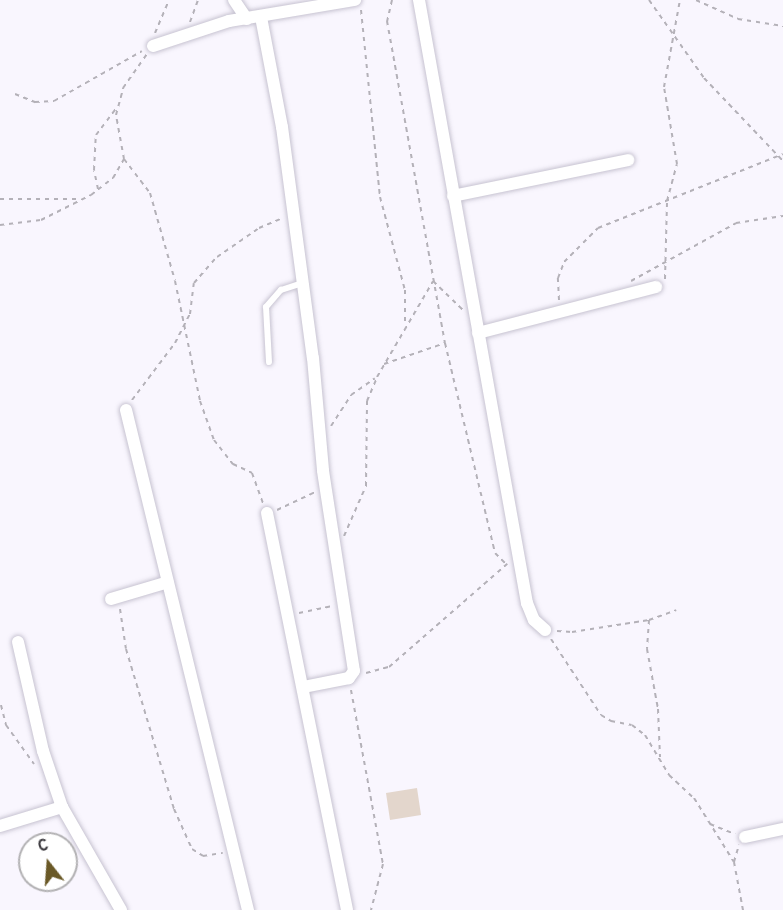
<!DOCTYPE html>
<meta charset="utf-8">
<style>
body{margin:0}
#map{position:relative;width:783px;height:910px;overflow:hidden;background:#f9f6fe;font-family:Overpass,sans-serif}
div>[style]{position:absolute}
.building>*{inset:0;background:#e3d6cc}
.path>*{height:2px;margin-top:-1px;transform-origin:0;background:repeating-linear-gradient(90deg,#b4b1b8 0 4.5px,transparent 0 9px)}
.roads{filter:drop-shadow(0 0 2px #c7c3d1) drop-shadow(0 0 2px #c7c3d1)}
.service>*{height:6px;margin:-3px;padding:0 3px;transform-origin:3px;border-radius:3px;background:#fff}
.minor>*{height:12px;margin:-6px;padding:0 6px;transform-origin:6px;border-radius:6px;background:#fff}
span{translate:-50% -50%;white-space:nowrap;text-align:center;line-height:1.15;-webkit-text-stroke:4.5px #fff;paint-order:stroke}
.north{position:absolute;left:18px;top:832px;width:60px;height:60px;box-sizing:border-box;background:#fff;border:2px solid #b2b1b3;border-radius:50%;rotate:343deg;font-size:16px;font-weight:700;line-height:24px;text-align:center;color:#3e3c41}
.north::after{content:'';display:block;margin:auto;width:21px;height:27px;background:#6a5927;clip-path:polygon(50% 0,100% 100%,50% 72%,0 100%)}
</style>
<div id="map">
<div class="building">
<div style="clip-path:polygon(417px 788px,421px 815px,390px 820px,386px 793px)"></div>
</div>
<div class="path">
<div style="left:392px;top:0;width:22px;rotate:103deg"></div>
<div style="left:387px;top:21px;width:327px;rotate:79.8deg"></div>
<div style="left:445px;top:343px;width:216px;rotate:76.6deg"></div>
<div style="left:495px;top:553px;width:17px;rotate:45deg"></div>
<div style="left:649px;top:0;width:95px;rotate:54.8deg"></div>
<div style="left:704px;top:78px;width:115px;rotate:46.4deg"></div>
<div style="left:696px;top:0;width:46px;rotate:24.3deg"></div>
<div style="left:738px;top:19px;width:46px;rotate:8.8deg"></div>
<div style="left:361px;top:10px;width:188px;rotate:84.2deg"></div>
<div style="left:380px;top:197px;width:96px;rotate:75deg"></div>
<div style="left:405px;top:290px;width:34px;rotate:90deg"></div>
<div style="left:190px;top:22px;width:23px;rotate:-70deg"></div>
<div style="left:155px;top:33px;width:36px;rotate:-67deg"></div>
<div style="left:15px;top:94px;width:22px;rotate:22deg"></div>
<div style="left:35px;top:102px;width:19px;rotate:-3deg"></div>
<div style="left:54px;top:101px;width:101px;rotate:-29.6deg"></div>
<div style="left:124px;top:159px;width:43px;rotate:52.6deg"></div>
<div style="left:150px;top:193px;width:91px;rotate:74.1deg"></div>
<div style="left:175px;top:281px;width:123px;rotate:78.2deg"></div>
<div style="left:200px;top:401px;width:41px;rotate:70.3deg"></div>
<div style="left:214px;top:440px;width:31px;rotate:52deg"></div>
<div style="left:233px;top:464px;width:21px;rotate:25deg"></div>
<div style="left:252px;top:473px;width:33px;rotate:70deg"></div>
<div style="left:98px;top:189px;width:19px;rotate:-102deg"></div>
<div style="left:94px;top:170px;width:35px;rotate:-87deg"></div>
<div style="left:96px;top:135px;width:35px;rotate:-53deg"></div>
<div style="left:0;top:199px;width:80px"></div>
<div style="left:0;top:225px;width:41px;rotate:-7deg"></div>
<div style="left:41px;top:220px;width:56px;rotate:-26.6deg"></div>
<div style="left:91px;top:195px;width:28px;rotate:-38deg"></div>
<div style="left:113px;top:178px;width:22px;rotate:-60deg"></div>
<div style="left:124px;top:159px;width:45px;rotate:-100.3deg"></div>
<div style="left:116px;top:115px;width:28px;rotate:-75deg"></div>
<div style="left:123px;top:88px;width:42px;rotate:-54.8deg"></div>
<div style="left:665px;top:279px;width:78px;rotate:-88.5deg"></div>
<div style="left:667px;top:201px;width:38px;rotate:-75deg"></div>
<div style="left:677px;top:164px;width:78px;rotate:-99.6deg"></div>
<div style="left:664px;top:87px;width:88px;rotate:-79.6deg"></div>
<div style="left:631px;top:281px;width:120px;rotate:-28.9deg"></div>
<div style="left:736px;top:223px;width:48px;rotate:-8.5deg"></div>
<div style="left:559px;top:300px;width:22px;rotate:-93deg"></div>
<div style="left:558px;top:278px;width:17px;rotate:-69deg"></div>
<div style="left:564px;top:262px;width:48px;rotate:-45deg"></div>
<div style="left:598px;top:228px;width:199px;rotate:-21.8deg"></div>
<div style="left:384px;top:364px;width:65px;rotate:-19deg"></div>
<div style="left:132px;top:400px;width:71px;rotate:-53deg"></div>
<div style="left:175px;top:343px;width:33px;rotate:-63deg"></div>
<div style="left:190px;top:314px;width:31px;rotate:-83deg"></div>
<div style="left:194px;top:283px;width:35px;rotate:-49deg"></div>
<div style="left:217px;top:257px;width:51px;rotate:-34.6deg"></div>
<div style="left:259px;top:228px;width:26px;rotate:-23deg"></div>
<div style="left:331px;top:426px;width:37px;rotate:-57deg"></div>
<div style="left:351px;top:395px;width:29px;rotate:-35deg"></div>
<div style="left:277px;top:510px;width:42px;rotate:-25.3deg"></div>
<div style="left:344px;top:536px;width:55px;rotate:-66.3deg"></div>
<div style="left:366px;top:486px;width:85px;rotate:-89.3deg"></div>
<div style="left:367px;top:401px;width:26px;rotate:-67deg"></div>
<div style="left:377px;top:377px;width:111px;rotate:-59.7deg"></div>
<div style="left:433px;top:281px;width:42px;rotate:44deg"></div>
<div style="left:120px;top:609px;width:40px;rotate:81.5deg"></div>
<div style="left:126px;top:649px;width:167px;rotate:73.3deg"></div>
<div style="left:174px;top:809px;width:44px;rotate:65.8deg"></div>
<div style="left:192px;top:849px;width:13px;rotate:32deg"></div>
<div style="left:203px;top:856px;width:20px;rotate:-9deg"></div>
<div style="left:299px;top:613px;width:34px;rotate:-12deg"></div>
<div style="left:649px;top:620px;width:29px;rotate:94deg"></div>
<div style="left:647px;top:649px;width:61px;rotate:79.6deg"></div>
<div style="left:658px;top:709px;width:48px;rotate:87.6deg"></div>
<div style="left:557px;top:631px;width:15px;rotate:4deg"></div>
<div style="left:572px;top:632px;width:78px;rotate:-8.9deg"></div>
<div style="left:649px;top:620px;width:29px;rotate:-20deg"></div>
<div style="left:551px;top:639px;width:91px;rotate:56.7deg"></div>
<div style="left:601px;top:715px;width:12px;rotate:31deg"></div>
<div style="left:611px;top:721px;width:21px;rotate:11deg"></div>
<div style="left:632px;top:725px;width:16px;rotate:38deg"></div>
<div style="left:645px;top:735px;width:47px;rotate:59deg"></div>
<div style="left:669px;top:775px;width:34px;rotate:43deg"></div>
<div style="left:694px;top:798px;width:75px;rotate:58deg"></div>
<div style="left:734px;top:862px;width:49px;rotate:79.4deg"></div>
<div style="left:366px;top:673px;width:24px;rotate:-15deg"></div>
<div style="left:389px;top:667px;width:157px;rotate:-41.1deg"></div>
<div style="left:351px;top:690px;width:177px;rotate:79.6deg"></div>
<div style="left:383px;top:864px;width:48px;rotate:104.6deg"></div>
<div style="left:1px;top:705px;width:21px;rotate:76deg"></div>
<div style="left:6px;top:725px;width:48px;rotate:54.3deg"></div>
<div style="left:710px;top:824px;width:27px;rotate:22deg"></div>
<div style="left:734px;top:862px;width:18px;rotate:-74deg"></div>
</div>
<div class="roads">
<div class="service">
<div style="left:269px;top:362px;width:55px;rotate:-93.1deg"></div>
<div style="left:266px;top:307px;width:23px;rotate:-49deg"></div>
<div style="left:281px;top:290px;width:23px;rotate:-18deg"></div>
</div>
<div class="minor">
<div style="left:234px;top:0;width:23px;rotate:56deg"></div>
<div style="left:419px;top:0;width:613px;rotate:79.85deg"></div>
<div style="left:527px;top:603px;width:18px;rotate:68deg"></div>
<div style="left:534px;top:620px;width:15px;rotate:42deg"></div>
<div style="left:261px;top:17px;width:112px;rotate:79.2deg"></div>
<div style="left:282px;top:127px;width:233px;rotate:82.4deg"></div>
<div style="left:313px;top:358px;width:113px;rotate:84.9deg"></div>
<div style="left:323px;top:471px;width:202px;rotate:81.2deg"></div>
<div style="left:354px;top:671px;width:9px;rotate:126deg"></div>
<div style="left:349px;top:678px;width:47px;rotate:168.9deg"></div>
<div style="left:153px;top:46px;width:80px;rotate:-18.2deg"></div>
<div style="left:229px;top:21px;width:128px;rotate:-9.5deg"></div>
<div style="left:453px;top:196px;width:179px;rotate:-11.6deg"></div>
<div style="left:478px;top:333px;width:184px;rotate:-14.5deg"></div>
<div style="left:126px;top:410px;width:515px;rotate:76.29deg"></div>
<div style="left:267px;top:513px;width:405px;rotate:78.6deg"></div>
<div style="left:111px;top:599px;width:59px;rotate:-16.6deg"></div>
<div style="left:18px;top:642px;width:112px;rotate:77.1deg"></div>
<div style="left:43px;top:751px;width:59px;rotate:71.3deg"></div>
<div style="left:62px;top:807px;width:119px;rotate:60.2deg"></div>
<div style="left:0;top:826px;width:65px;rotate:-17deg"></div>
<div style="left:745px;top:837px;width:39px;rotate:-12deg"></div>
</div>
</div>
<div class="north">С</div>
</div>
